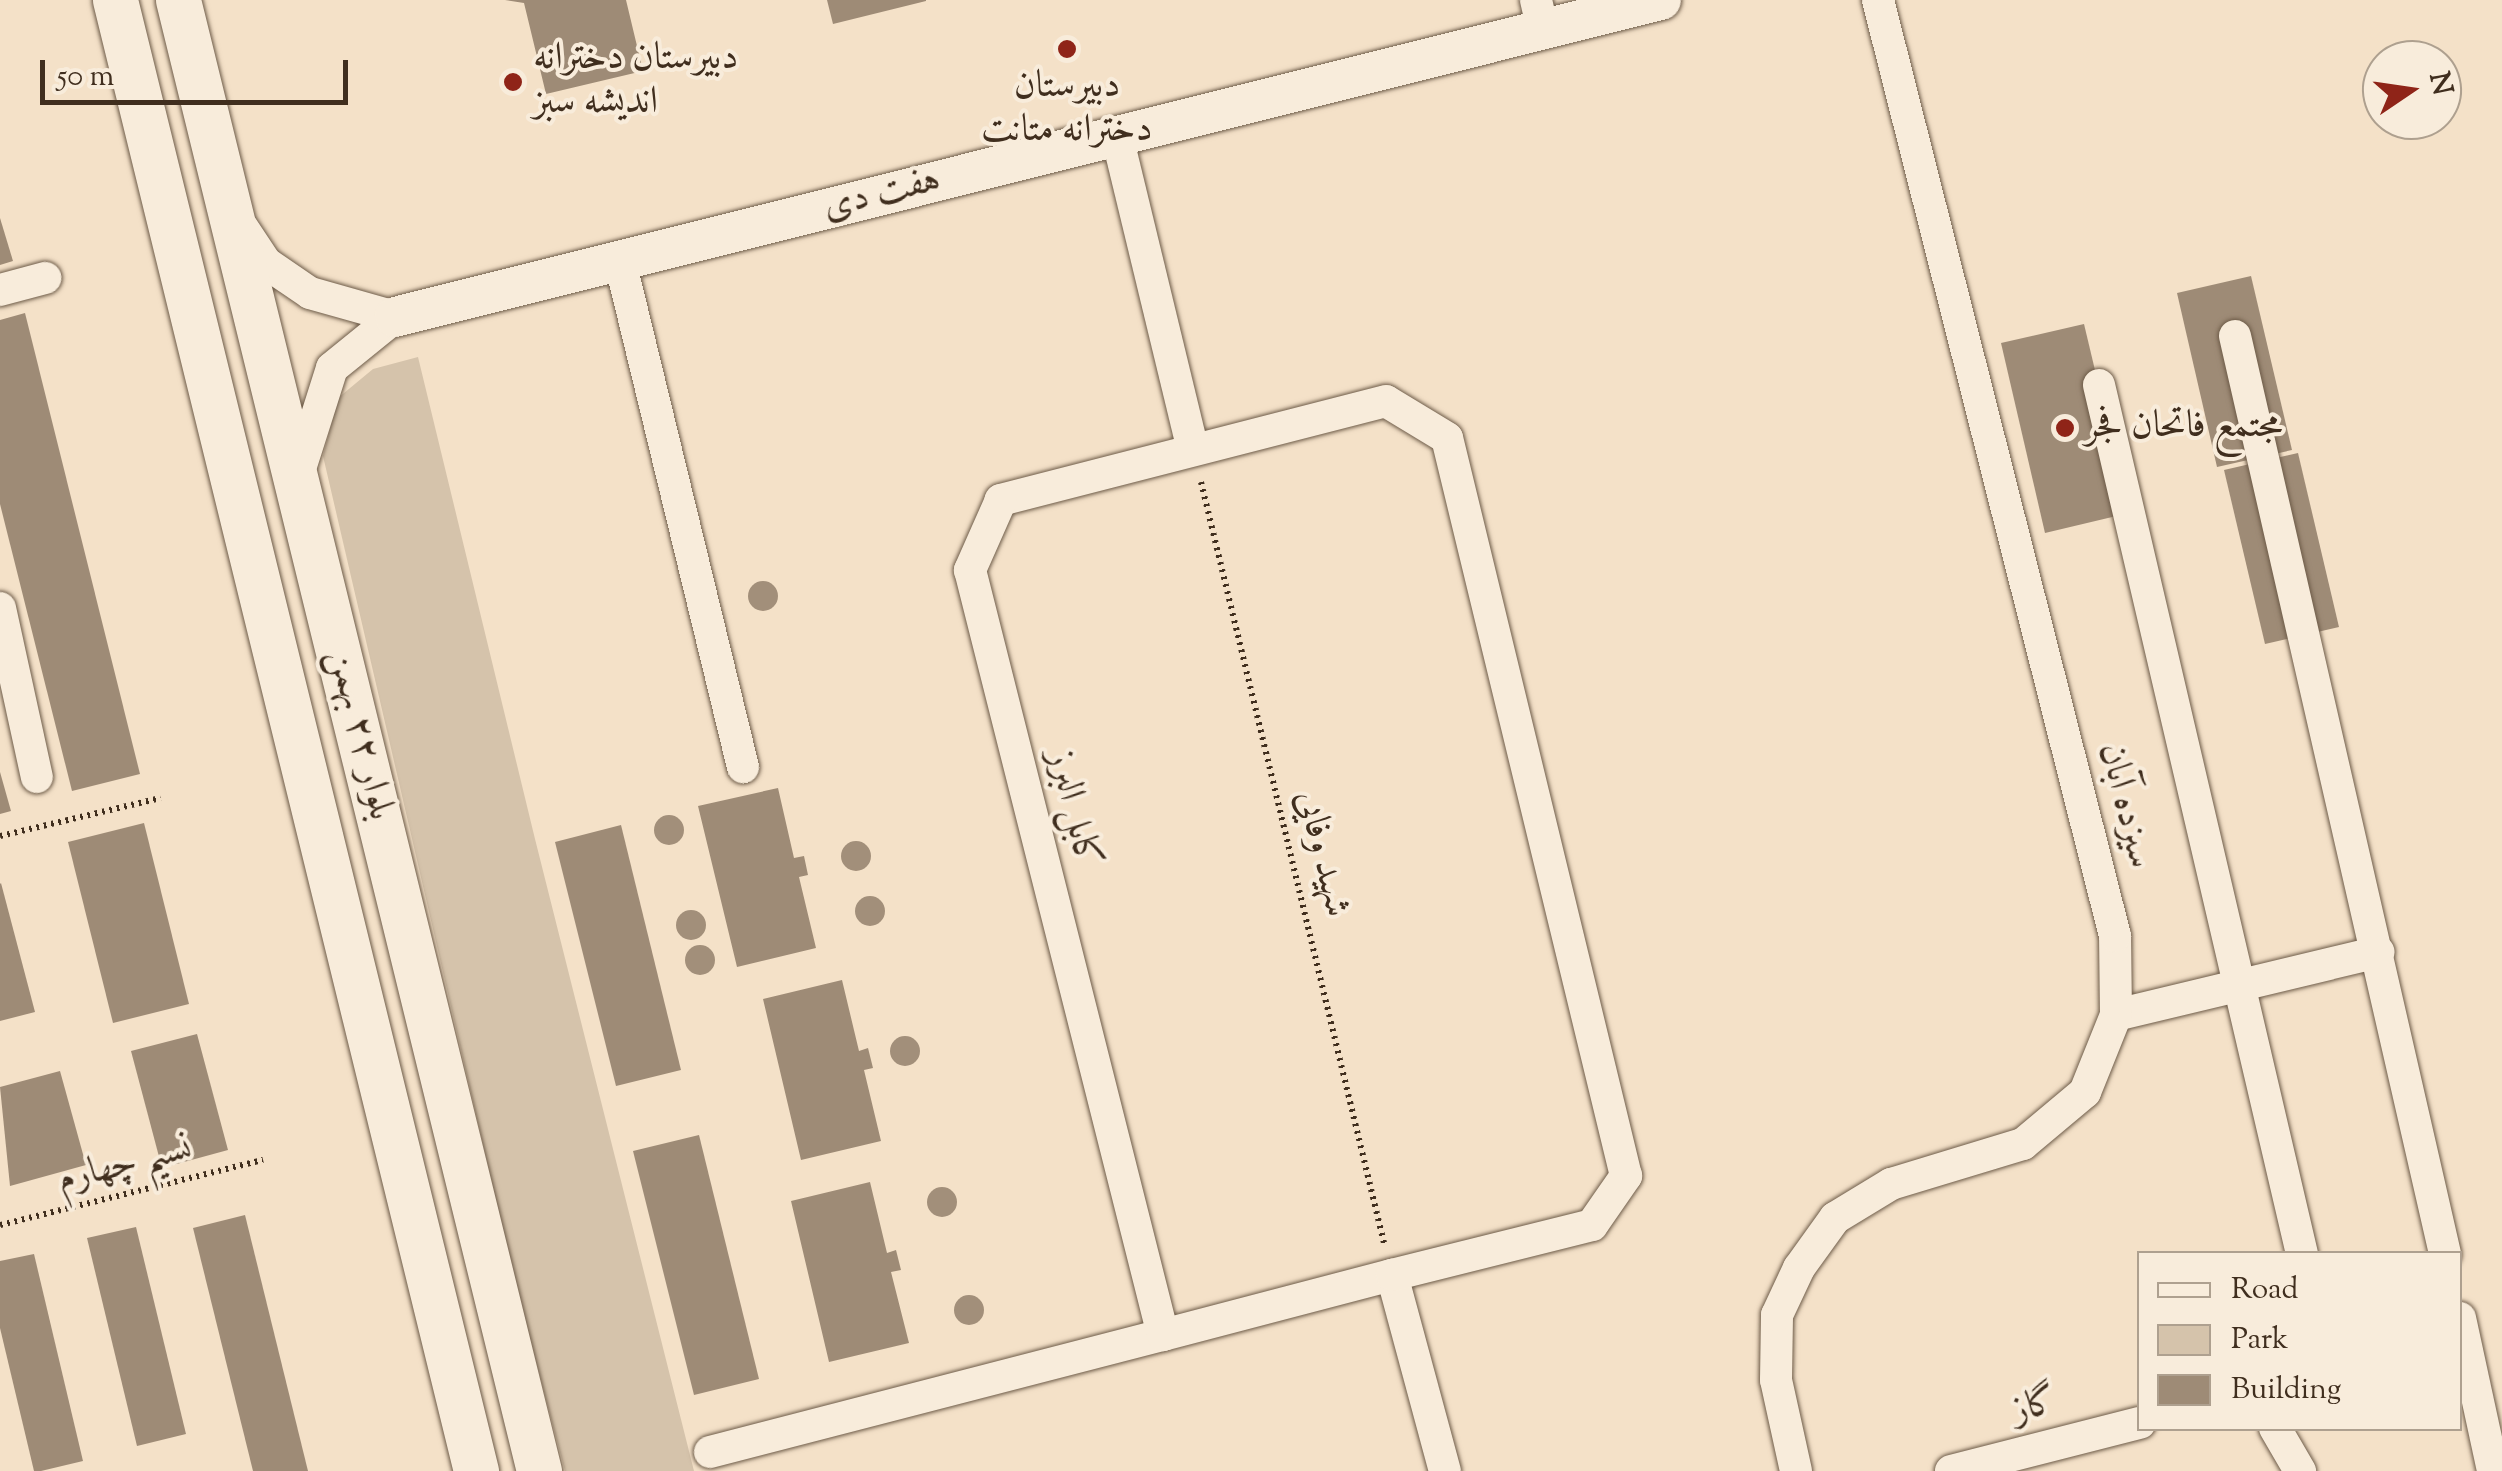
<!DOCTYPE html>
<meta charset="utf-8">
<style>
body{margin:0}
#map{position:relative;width:2502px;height:1471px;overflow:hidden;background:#f4e1c8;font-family:"Sorts Mill Goudy",Amiri,serif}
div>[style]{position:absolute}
.green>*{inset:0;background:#d5c3ab}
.building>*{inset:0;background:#9e8b76}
.path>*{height:6px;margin-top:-3px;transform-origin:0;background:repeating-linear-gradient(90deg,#402e1e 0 2.5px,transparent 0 7.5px)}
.roads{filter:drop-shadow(0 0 2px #6d5b48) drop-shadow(0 0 2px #6d5b48)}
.minor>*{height:32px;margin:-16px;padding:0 16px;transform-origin:16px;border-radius:16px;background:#f8ecdb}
.tertiary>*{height:40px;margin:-20px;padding:0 20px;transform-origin:20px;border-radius:20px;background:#f8ecdb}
.secondary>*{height:45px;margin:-22.5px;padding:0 22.5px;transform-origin:22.5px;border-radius:22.5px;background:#f8ecdb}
.trees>*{width:30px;height:30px;margin:-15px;border-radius:50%;background:#a28f7a}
.dots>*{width:28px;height:28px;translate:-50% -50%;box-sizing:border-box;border:5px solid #f8ecdb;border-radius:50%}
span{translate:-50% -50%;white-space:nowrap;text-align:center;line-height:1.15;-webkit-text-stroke:8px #f8ecdb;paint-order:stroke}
.poi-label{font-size:38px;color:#402e1e}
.left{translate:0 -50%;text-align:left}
.street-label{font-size:38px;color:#402e1e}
.legend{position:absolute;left:2137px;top:1251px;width:325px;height:180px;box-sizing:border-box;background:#f8ecdb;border:2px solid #aea08f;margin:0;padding:12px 18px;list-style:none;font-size:30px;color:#402e1e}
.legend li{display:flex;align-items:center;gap:20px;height:50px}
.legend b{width:50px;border:2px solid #aea08f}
.north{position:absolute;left:2362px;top:40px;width:100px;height:100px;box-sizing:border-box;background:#f8ecdb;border:2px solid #aea08f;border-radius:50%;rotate:77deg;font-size:28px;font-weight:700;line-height:40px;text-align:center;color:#402e1e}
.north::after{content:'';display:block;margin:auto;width:35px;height:45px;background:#8f2418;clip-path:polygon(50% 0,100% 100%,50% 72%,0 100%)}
.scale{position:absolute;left:40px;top:60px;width:308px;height:45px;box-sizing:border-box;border:5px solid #402e1e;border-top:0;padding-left:12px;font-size:30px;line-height:35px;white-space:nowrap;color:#402e1e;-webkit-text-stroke:8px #f8ecdb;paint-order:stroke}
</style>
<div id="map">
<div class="green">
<div style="clip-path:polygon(418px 357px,535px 839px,694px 1471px,565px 1471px,516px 1286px,323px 456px,338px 398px,373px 369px)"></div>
</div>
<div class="building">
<div style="clip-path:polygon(505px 0,626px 0,643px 71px,546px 94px,524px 3px)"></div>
<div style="clip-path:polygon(827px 0,926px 0,926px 1px,833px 24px)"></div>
<div style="clip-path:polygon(0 218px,13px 261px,0 265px)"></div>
<div style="clip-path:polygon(2251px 276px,2292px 450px,2217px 467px,2177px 293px)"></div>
<div style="clip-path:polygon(25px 313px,140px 774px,72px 791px,0 504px,0 320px)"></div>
<div style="clip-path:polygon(2084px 324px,2129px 513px,2045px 533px,2001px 343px)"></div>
<div style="clip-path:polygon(2298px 453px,2339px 627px,2265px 644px,2224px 470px)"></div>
<div style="clip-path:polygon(0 772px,11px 811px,0 814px)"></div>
<div style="clip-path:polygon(778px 788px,794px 858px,804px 856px,808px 875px,799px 877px,816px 948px,737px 967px,698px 806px)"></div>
<div style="clip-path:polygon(144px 823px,189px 1004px,113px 1023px,68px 842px)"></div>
<div style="clip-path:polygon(621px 825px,681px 1070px,616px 1086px,555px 842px)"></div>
<div style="clip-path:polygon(1px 883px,35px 1012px,0 1021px,0 884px)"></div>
<div style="clip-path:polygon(842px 980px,859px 1051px,868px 1048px,873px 1068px,864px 1070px,881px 1141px,801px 1160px,763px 999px)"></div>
<div style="clip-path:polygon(197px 1034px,228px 1150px,162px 1168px,131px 1051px)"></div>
<div style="clip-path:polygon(60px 1071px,86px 1165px,10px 1186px,0 1087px)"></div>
<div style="clip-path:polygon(699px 1135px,759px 1379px,694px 1395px,633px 1151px)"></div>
<div style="clip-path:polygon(870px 1182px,887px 1253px,896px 1250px,901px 1270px,891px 1272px,909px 1343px,829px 1362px,791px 1201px)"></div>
<div style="clip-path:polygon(245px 1215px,308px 1471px,253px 1471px,193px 1228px)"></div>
<div style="clip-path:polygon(136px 1227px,186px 1434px,137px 1446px,87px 1238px)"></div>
<div style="clip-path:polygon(34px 1254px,83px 1461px,41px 1471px,34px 1471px,0 1328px,0 1261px)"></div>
</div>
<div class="path">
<div style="left:1201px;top:482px;width:783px;rotate:76.48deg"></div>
<div style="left:0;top:836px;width:165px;rotate:-13.3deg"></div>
<div style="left:0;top:1225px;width:271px;rotate:-13.9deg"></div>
</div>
<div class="roads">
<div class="minor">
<div style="left:1536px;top:0;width:31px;rotate:77deg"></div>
<div style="left:1117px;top:136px;width:320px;rotate:76.4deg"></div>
<div style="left:242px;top:227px;width:43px;rotate:56.3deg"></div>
<div style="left:266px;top:263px;width:53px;rotate:34.3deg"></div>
<div style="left:310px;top:293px;width:88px;rotate:15.8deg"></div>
<div style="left:620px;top:261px;width:521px;rotate:76.34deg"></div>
<div style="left:0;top:290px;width:47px;rotate:-14.9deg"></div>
<div style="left:2235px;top:336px;width:942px;rotate:77.11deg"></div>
<div style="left:2099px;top:385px;width:892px;rotate:76.85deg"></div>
<div style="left:299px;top:472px;width:109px;rotate:-72.4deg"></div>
<div style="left:332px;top:368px;width:81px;rotate:-39deg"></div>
<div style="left:0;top:608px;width:173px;rotate:77.7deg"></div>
<div style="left:2116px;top:1015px;width:270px;rotate:-13.5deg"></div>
<div style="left:1392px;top:1275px;width:203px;rotate:74.9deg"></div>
<div style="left:2460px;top:1318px;width:157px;rotate:77.8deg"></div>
<div style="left:2275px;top:1428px;width:50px;rotate:59.8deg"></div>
<div style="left:710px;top:1452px;width:468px;rotate:-14.5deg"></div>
<div style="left:1163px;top:1335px;width:237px;rotate:-14.7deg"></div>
<div style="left:1392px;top:1275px;width:206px;rotate:-14deg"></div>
<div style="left:1592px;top:1225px;width:60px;rotate:-55.2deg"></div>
<div style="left:1626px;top:1176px;width:759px;rotate:-103.63deg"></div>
<div style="left:1447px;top:438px;width:71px;rotate:-148.8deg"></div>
<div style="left:1386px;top:401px;width:398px;rotate:165.6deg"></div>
<div style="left:1001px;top:500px;width:77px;rotate:113.9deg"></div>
<div style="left:970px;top:570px;width:789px;rotate:75.84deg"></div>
<div style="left:1796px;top:1471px;width:93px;rotate:-102.4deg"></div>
<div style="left:1776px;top:1380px;width:65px;rotate:-89.1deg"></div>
<div style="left:1777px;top:1315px;width:52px;rotate:-64.9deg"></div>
<div style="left:1799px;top:1268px;width:62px;rotate:-54.2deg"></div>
<div style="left:1835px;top:1218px;width:66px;rotate:-31.3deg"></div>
<div style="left:1891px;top:1184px;width:138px;rotate:-16.9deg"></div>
<div style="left:2023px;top:1144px;width:81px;rotate:-40deg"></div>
<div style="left:2085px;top:1092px;width:83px;rotate:-68.1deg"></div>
<div style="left:2116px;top:1015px;width:79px;rotate:-90.7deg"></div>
<div style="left:2115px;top:936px;width:966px;rotate:-104.21deg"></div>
<div style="left:1951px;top:1471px;width:195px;rotate:-14.3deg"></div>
</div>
<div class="tertiary">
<div style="left:395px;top:317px;width:1305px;rotate:-14.06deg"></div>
</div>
<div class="secondary">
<div style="left:115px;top:0;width:1515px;rotate:76.21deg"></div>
<div style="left:178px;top:0;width:1515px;rotate:76.21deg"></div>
</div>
</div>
<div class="trees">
<div style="left:763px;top:596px"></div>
<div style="left:669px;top:830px"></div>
<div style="left:856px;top:856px"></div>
<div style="left:870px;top:911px"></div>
<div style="left:691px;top:925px"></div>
<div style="left:700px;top:960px"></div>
<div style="left:905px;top:1051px"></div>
<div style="left:942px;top:1202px"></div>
<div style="left:969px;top:1310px"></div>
</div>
<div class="dots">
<div style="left:1067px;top:49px;background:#8f2418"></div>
<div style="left:513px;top:82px;background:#8f2418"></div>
<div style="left:2065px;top:428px;background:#8f2418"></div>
</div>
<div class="poi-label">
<span class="left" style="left:533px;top:82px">دبیرستان دخترانه<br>اندیشه سبز</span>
<span style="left:1067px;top:110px">دبیرستان<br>دخترانه متانت</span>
<span class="left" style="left:2085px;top:428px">مجتمع فاتحان فجر</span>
</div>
<div class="street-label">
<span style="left:882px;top:195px;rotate:-14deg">هفت دی</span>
<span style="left:359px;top:735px;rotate:76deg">بلوار ۲۲ بهمن</span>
<span style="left:2124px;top:806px;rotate:76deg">سیزده آبان</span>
<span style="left:1072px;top:809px;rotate:76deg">کابل البرز</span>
<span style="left:1321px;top:854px;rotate:76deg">شهید وفایی</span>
<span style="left:125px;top:1166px;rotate:-14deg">نسیم چهارم</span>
<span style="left:2035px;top:1408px;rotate:-14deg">گاز</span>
</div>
<ul class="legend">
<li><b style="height:12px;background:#f8ecdb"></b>Road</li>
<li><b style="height:28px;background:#d5c3ab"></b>Park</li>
<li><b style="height:28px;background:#9e8b76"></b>Building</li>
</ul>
<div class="north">N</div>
<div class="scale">50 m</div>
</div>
